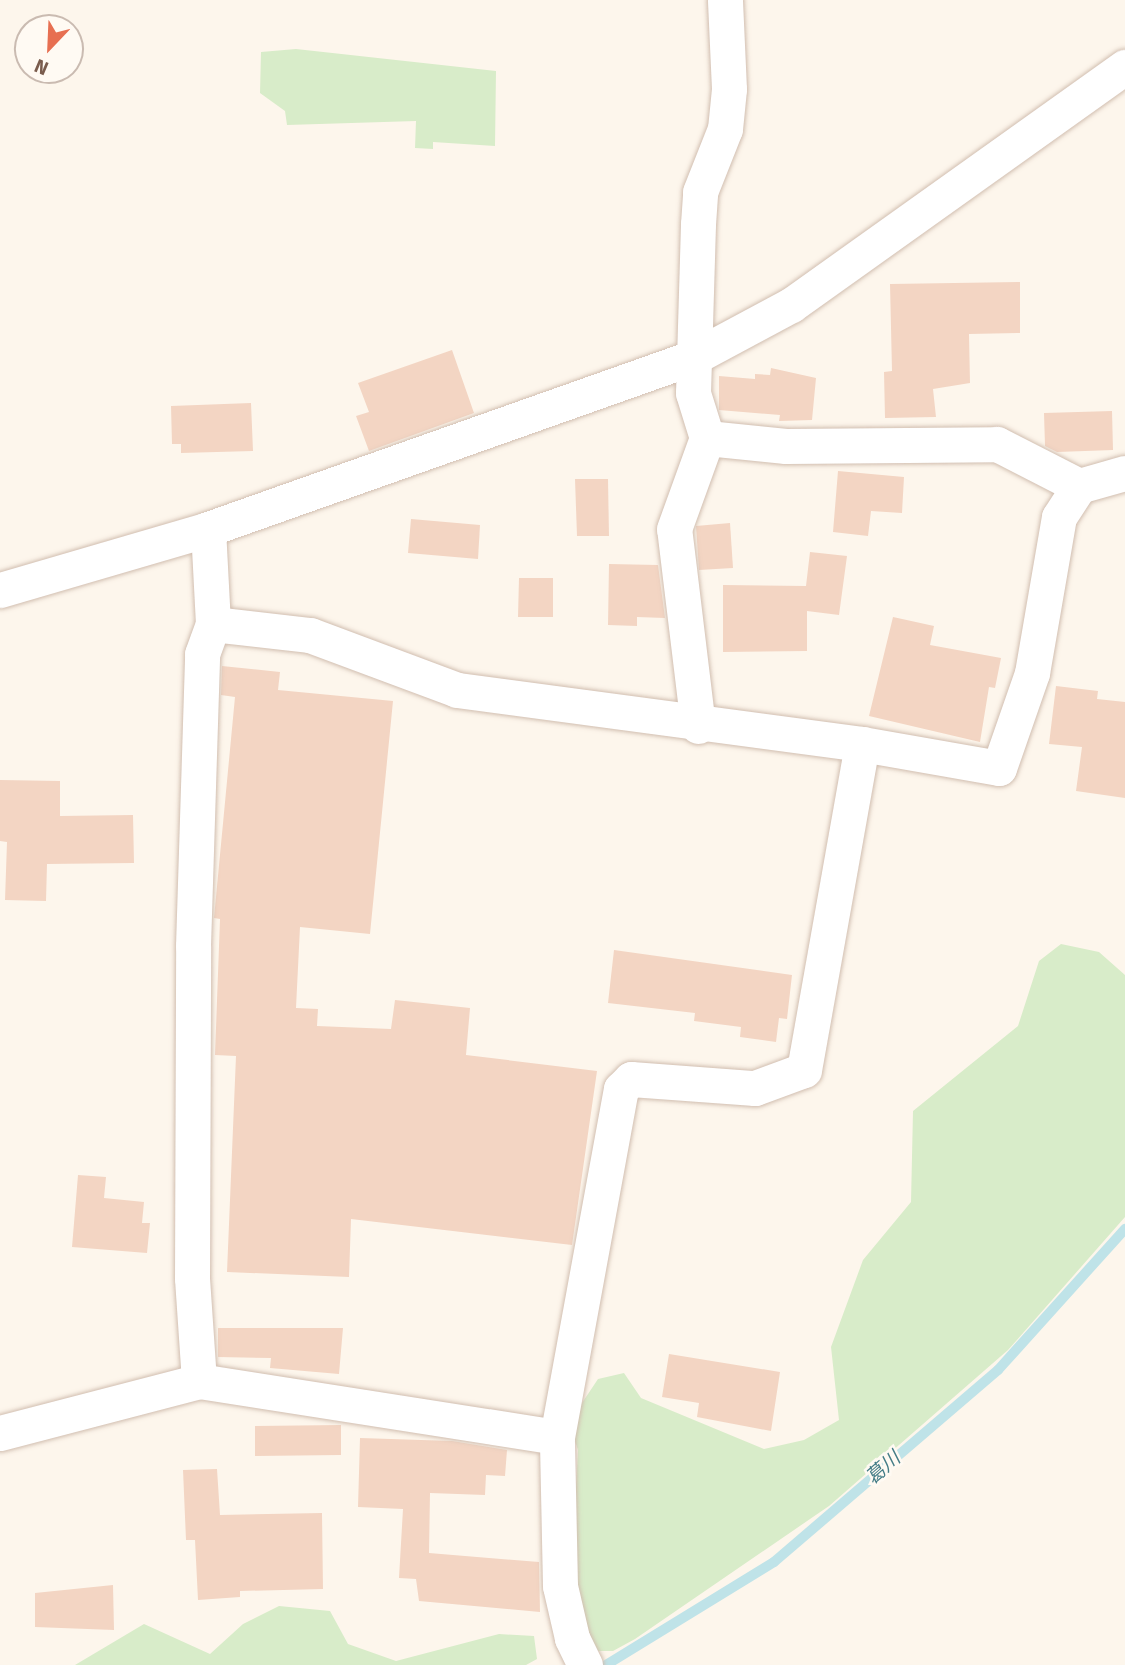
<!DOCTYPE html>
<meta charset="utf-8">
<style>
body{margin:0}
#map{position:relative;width:1125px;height:1665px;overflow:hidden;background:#fdf6ec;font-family:"Fira Sans","Noto Sans JP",sans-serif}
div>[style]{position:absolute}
.green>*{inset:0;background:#d8ecc9}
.stream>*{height:10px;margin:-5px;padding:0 5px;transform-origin:5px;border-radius:5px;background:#bfe3e8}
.building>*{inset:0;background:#f3d5c3}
.roads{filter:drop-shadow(0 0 2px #d1beb0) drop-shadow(0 0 2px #d1beb0)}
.minor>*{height:35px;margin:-17.5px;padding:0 17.5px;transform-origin:17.5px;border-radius:17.5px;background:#fff}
span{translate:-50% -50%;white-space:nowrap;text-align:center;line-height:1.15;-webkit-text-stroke:5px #fffaf3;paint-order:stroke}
.water-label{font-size:19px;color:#437c86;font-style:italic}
.north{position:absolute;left:14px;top:14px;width:70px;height:70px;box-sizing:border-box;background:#fffaf3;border:2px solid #cabbb1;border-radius:50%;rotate:203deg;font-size:19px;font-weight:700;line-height:28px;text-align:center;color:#7a5c4d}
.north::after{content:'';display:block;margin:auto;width:24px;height:32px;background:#e76f51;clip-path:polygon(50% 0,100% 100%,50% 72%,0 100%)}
</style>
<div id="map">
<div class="green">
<div style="clip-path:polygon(296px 49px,496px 71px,495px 146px,433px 142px,433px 149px,415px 148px,416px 121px,287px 125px,285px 111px,260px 93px,261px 52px)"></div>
<div style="clip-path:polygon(1061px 944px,1099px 952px,1125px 975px,1125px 1217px,1008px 1350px,829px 1506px,635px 1639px,613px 1651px,591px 1651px,572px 1563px,578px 1450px,570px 1426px,580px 1406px,598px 1379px,624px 1373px,641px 1398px,764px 1449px,804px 1440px,839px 1420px,831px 1347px,863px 1260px,911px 1202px,913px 1111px,1018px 1026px,1039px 961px)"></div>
<div style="clip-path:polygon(279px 1606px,330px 1611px,348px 1644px,396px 1661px,499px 1634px,534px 1636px,537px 1659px,526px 1665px,75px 1665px,144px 1624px,210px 1654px,243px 1624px)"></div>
</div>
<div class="stream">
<div style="left:606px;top:1665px;width:197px;rotate:-31.5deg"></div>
<div style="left:774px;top:1562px;width:295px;rotate:-40.6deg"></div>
<div style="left:998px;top:1370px;width:190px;rotate:-48deg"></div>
</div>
<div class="building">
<div style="clip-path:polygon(1020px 282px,1020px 333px,969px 334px,970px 383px,933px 389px,936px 417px,885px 418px,884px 372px,892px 371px,890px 284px)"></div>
<div style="clip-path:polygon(452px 350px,474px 413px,369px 451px,356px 416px,369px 412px,358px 383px)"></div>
<div style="clip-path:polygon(771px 368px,816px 378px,812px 420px,779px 421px,780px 415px,719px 410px,719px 376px,755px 379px,755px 374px,770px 375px)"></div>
<div style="clip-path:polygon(251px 403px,253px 451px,181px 453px,181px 444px,172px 444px,171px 406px)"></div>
<div style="clip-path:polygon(1112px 411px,1113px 450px,1057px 452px,1045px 446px,1044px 413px)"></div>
<div style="clip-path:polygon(838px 471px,904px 477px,902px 513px,871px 511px,868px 536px,833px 532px)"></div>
<div style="clip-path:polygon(575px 479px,608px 479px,609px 536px,577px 536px)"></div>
<div style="clip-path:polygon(411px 519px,480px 525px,478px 559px,408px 553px)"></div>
<div style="clip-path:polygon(730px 523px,733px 568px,699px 570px,696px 526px)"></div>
<div style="clip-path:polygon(810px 552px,847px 556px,839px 615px,807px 611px,807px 651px,723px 652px,723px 585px,806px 586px)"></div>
<div style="clip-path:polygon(609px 564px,658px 565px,665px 618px,637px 617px,637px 626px,608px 625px)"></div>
<div style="clip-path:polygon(519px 578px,553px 578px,553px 617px,518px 617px)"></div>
<div style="clip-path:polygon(893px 617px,934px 626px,930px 645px,1001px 658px,995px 688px,989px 687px,980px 742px,869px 716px)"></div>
<div style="clip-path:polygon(222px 666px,280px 672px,278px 690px,393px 701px,370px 934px,300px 927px,296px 1008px,318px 1009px,317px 1026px,391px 1029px,395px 1000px,470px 1008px,466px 1055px,597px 1071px,572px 1245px,351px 1219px,349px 1277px,227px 1272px,236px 1056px,215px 1055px,220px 919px,214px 918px,235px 697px,221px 695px)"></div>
<div style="clip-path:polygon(1056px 686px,1098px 691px,1097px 699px,1125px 702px,1125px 798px,1076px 791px,1082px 747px,1049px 744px)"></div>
<div style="clip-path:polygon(0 780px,60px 781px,60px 816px,133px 815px,134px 863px,47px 864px,46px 901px,5px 900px,7px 842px,0 841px)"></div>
<div style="clip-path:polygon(614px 950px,792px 975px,787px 1019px,779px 1018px,776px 1042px,740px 1037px,741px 1027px,694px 1021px,695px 1013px,608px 1003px)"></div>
<div style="clip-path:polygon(78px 1175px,106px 1177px,104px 1198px,144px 1202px,142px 1223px,150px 1223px,147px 1253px,72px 1247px)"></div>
<div style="clip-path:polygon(218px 1328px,343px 1328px,339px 1374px,270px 1368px,271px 1358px,218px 1357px)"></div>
<div style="clip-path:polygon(669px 1354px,780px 1372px,771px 1431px,697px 1417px,699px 1403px,662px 1397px)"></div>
<div style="clip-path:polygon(341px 1425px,341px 1455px,255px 1456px,255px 1426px)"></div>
<div style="clip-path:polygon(360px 1438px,452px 1441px,507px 1450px,505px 1476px,486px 1475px,485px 1495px,430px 1493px,429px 1553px,539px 1562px,540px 1612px,419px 1601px,416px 1579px,399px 1578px,403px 1509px,358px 1507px)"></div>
<div style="clip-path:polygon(217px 1469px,220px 1515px,322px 1513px,323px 1589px,240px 1591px,240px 1597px,198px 1600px,195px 1540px,186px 1540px,183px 1470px)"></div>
<div style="clip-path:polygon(113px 1585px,114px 1630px,35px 1627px,35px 1593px)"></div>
</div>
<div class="roads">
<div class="minor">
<div style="left:707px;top:438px;width:79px;rotate:5.8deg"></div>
<div style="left:786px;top:446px;width:211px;rotate:-0.5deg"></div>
<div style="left:997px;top:444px;width:92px;rotate:27.1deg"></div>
<div style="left:0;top:590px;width:217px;rotate:-16.3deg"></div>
<div style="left:208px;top:529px;width:516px;rotate:-19.49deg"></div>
<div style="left:694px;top:357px;width:110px;rotate:-28.2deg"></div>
<div style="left:791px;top:305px;width:410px;rotate:-35.5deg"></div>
<div style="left:213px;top:624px;width:98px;rotate:6.5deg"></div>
<div style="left:310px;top:635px;width:157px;rotate:20.5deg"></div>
<div style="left:457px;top:690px;width:409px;rotate:7.6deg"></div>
<div style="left:862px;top:744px;width:139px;rotate:9.9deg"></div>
<div style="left:999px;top:768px;width:101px;rotate:-70.8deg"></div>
<div style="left:1032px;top:673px;width:158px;rotate:-80.2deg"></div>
<div style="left:1059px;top:517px;width:37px;rotate:-57deg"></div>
<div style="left:1079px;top:486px;width:48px;rotate:-15.8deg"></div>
<div style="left:698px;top:726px;width:198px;rotate:-96.9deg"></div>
<div style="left:674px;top:529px;width:97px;rotate:-70.1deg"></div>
<div style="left:707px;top:438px;width:47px;rotate:-107.3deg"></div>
<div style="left:693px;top:393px;width:169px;rotate:-88.3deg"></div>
<div style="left:698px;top:224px;width:32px;rotate:-86deg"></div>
<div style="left:700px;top:192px;width:68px;rotate:-68.4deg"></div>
<div style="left:725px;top:129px;width:40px;rotate:-84.3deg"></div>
<div style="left:729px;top:89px;width:89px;rotate:-92.6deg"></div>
<div style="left:199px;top:1381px;width:103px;rotate:-93.9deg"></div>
<div style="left:192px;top:1278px;width:332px;rotate:-89.8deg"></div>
<div style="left:193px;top:946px;width:292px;rotate:-88.2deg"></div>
<div style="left:202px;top:654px;width:32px;rotate:-70deg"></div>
<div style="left:213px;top:624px;width:95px;rotate:-93deg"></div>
<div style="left:0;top:1433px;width:206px;rotate:-14.6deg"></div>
<div style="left:199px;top:1381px;width:362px;rotate:8.9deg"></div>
<div style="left:585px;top:1665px;width:30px;rotate:-116deg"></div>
<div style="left:572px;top:1638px;width:53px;rotate:-103deg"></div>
<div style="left:560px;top:1586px;width:149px;rotate:-91.2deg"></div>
<div style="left:557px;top:1437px;width:354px;rotate:-79.6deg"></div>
<div style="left:621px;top:1089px;width:14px;rotate:-45deg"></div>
<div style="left:631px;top:1079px;width:124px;rotate:4.2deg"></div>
<div style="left:755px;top:1088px;width:52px;rotate:-20.2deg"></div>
<div style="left:804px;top:1070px;width:331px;rotate:-79.9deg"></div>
</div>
</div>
<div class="water-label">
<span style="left:883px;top:1468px;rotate:-41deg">葛川</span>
</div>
<div class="north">N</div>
</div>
